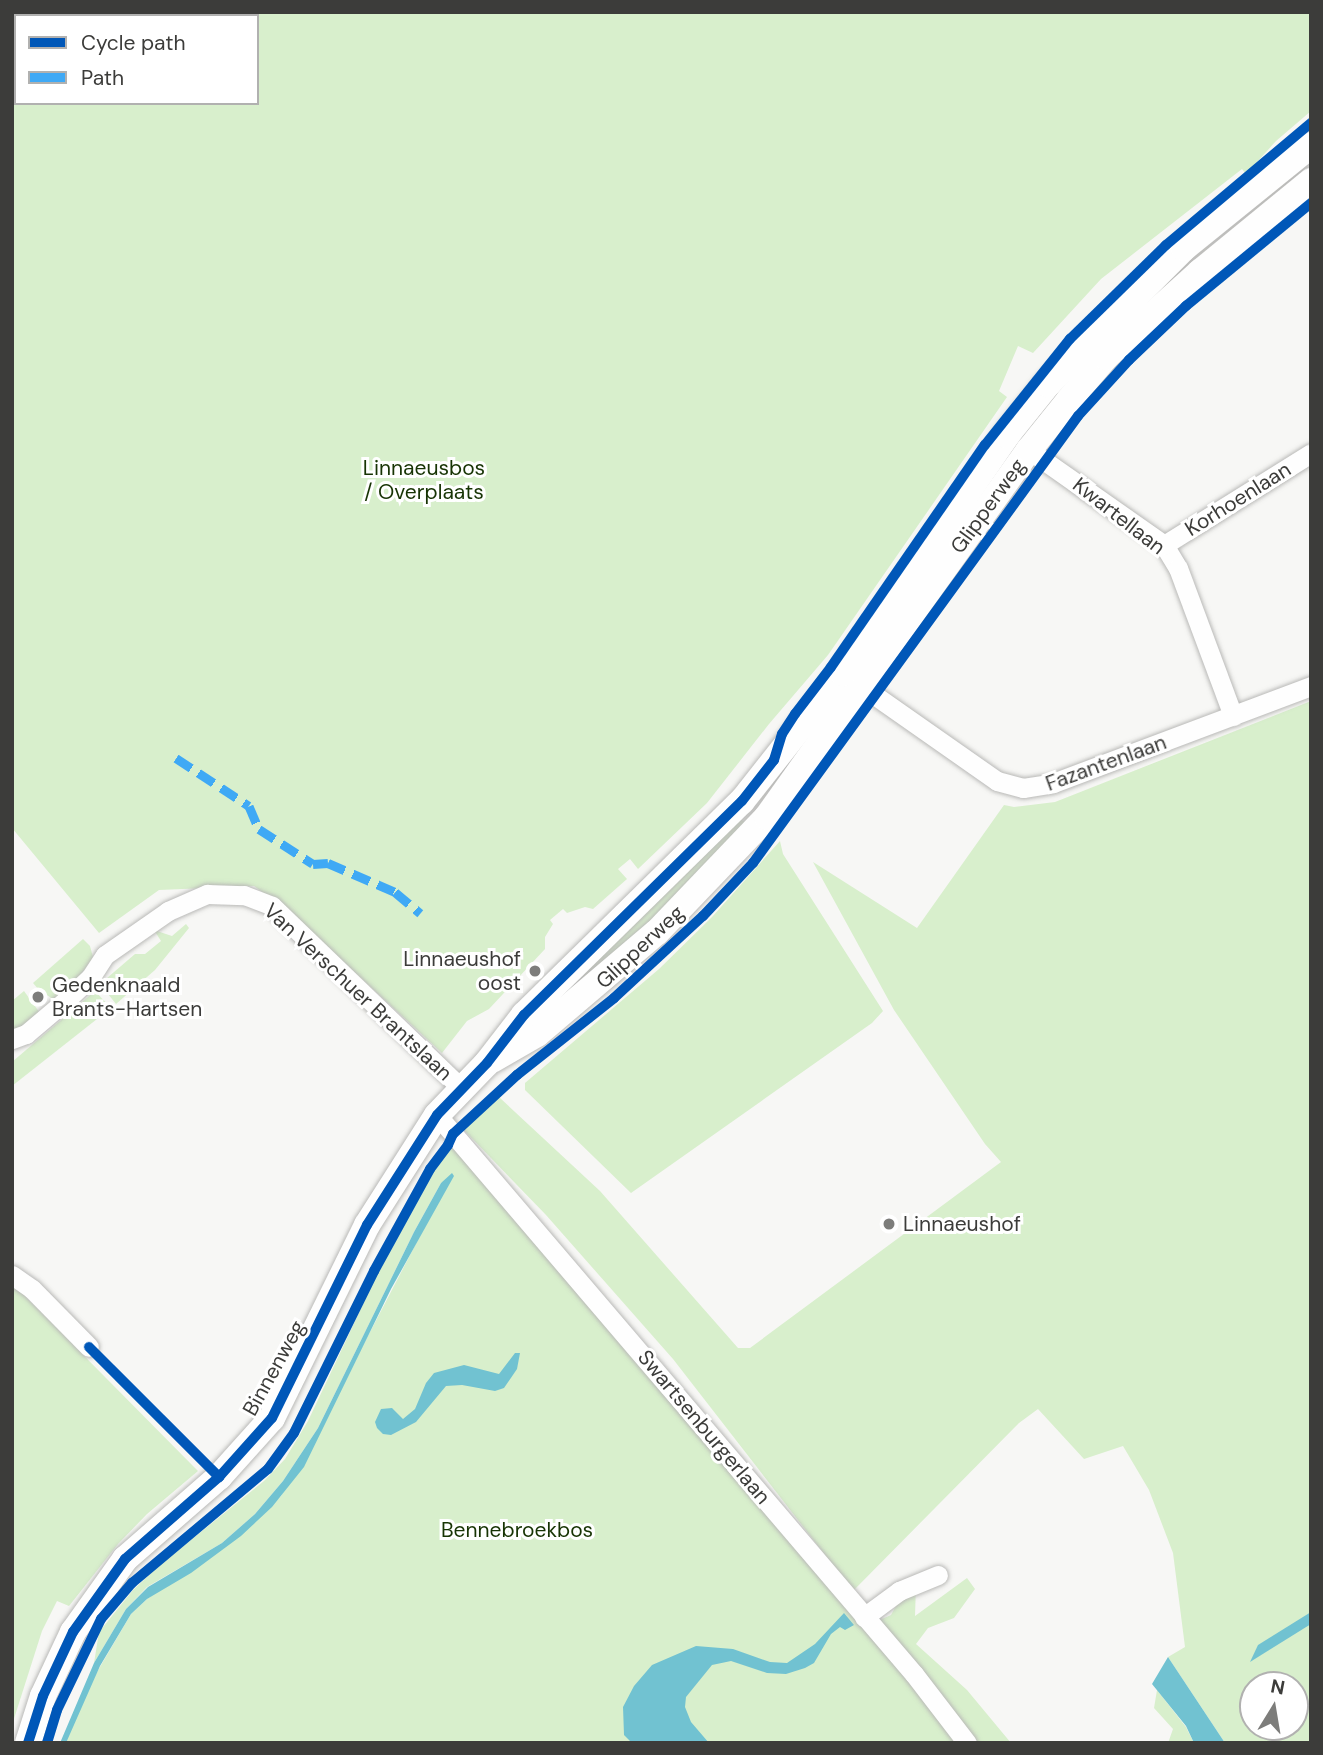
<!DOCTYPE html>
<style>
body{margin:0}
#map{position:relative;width:1323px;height:1755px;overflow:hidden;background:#f7f7f5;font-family:"DM Sans",sans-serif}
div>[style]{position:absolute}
.green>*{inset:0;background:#d8efcc}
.water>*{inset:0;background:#71c2d1}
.roads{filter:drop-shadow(0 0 2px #b9b9b7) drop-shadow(0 0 2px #b9b9b7)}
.street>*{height:19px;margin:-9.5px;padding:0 9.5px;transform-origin:9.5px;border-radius:9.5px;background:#fefefe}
.secondary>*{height:26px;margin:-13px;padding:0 13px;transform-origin:13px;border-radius:13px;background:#fefefe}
.quiet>*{height:9px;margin-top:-4.5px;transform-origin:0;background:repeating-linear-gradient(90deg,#3fa9f5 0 18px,transparent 0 27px)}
.cycleway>*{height:10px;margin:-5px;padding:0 5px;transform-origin:5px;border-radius:5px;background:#0057b8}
.dots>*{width:19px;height:19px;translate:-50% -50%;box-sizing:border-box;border:4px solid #fff;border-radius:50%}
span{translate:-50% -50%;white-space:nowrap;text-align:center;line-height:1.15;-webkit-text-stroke:6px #fff;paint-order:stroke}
.park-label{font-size:21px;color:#173404}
.street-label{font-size:21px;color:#3c3c3a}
.poi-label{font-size:21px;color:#3c3c3a}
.right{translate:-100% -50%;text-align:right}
.left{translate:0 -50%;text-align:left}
.frame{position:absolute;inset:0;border:14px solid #3c3c3a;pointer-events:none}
.legend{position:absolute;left:14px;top:14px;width:245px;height:91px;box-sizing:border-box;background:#fff;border:2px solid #b1b1b0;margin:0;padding:9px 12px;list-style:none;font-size:21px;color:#3c3c3a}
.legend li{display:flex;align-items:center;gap:14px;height:35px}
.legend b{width:35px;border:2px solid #b1b1b0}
.north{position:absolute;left:1239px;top:1671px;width:70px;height:70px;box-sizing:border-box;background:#fff;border:2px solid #b1b1b0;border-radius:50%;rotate:11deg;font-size:19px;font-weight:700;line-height:28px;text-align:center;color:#3c3c3a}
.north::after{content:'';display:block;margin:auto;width:24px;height:32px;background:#7d7d7b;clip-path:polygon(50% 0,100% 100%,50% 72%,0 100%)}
</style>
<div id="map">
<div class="green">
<div style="clip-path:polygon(evenodd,12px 12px,1311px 12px,1311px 111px,1276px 141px,1246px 174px,1242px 169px,1101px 279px,1033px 353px,1018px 346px,999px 391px,1007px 397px,828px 655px,769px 724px,707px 803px,638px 869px,630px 859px,618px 869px,627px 879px,593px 909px,585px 907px,567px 913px,563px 909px,550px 920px,553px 924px,545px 937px,545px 949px,489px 1009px,467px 1021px,442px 1053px,293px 915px,254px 886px,159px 890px,99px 933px,12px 828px,12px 12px,16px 16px,257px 16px,257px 103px,16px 103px,16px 16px)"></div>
<div style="clip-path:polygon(evenodd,1311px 701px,1311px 1743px,1225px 1743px,1168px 1657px,1185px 1647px,1173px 1553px,1149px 1490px,1123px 1446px,1084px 1459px,1038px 1409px,1019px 1423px,853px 1591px,673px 1359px,546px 1215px,462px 1128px,499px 1097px,600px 1191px,738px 1348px,750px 1348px,1001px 1162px,985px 1144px,894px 1010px,813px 862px,917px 928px,1004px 805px,1014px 807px,1055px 802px,1311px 701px,1253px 1685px,1295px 1685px,1295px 1727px,1253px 1727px,1253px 1685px)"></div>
<div style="clip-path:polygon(735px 817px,752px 825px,529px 1035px,571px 982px)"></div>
<div style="clip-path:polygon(780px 841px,783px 854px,883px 1011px,872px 1023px,631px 1193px,525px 1090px,525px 1083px,659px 969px,712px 917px)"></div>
<div style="clip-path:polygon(186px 924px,189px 928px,155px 970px,116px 1004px,100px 984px,135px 954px,145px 954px,161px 941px,154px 930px,172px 936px)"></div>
<div style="clip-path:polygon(83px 939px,90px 946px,93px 957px,80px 976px,53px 999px,39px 990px,33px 983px)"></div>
<div style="clip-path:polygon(24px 991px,40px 1013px,12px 1036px,12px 1001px)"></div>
<div style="clip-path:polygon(95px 991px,111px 1008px,12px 1086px,12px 1062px)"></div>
<div style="clip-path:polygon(451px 1147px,462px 1153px,875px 1622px,891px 1615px,902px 1595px,916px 1585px,915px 1616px,967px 1578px,975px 1589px,954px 1618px,928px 1628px,916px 1644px,967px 1690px,1011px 1743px,66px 1743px,77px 1706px,131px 1614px,147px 1599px,249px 1526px,281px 1496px,342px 1386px,435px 1207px,453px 1176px,441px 1183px,414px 1232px,318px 1428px,283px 1481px,255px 1514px,222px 1543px,147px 1587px,126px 1609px,94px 1663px,99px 1632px,133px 1590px,160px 1565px,264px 1481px,285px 1459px,308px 1421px,381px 1266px,431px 1175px)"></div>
<div style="clip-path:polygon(12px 1283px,198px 1471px,147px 1514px,118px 1544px,69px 1606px,57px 1601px,42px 1631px,12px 1725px)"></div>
<div style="clip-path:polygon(1157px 1690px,1186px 1727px,1194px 1743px,1168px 1743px,1173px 1729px,1154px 1708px)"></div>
</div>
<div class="water">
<div style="clip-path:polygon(452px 1173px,454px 1176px,391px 1289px,304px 1467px,272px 1507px,241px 1536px,191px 1573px,147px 1599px,131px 1614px,100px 1666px,66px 1743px,60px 1743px,94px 1663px,126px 1609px,148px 1587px,222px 1543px,255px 1514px,283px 1481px,318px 1428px,414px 1232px,441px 1183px)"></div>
<div style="clip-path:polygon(515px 1353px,520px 1353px,517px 1369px,504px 1388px,495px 1391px,462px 1385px,446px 1386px,416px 1422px,391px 1435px,383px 1434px,377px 1428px,375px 1422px,381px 1409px,392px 1408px,403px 1419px,415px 1409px,426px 1383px,434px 1373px,464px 1365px,499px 1374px)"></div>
<div style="clip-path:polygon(1311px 1612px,1311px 1624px,1250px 1662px,1258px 1645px)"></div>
<div style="clip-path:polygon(844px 1613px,854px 1625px,845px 1630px,840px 1627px,831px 1634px,814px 1663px,805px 1668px,786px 1674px,767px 1673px,731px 1661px,712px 1665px,686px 1697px,685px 1707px,691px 1722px,709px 1743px,632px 1743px,624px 1735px,623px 1707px,634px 1686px,652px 1665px,696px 1646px,733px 1649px,770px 1662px,787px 1663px,815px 1644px)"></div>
<div style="clip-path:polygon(1168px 1657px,1225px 1743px,1194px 1743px,1186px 1726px,1152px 1684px)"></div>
</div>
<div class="roads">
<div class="street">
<div style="left:1029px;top:450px;width:165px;rotate:35.1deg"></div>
<div style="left:1164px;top:545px;width:27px;rotate:59deg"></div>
<div style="left:1178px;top:568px;width:158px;rotate:69.6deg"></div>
<div style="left:1164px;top:545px;width:173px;rotate:-32deg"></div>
<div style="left:850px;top:678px;width:179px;rotate:35deg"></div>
<div style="left:997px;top:781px;width:27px;rotate:15deg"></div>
<div style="left:1023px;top:788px;width:30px;rotate:-9deg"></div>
<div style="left:1053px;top:783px;width:276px;rotate:-20.6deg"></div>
<div style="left:12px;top:1039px;width:15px;rotate:-20deg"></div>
<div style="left:26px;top:1034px;width:51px;rotate:-40.2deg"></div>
<div style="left:65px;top:1001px;width:34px;rotate:-43deg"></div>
<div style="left:90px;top:978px;width:27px;rotate:-57deg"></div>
<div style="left:105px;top:955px;width:77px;rotate:-34.9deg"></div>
<div style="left:168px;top:911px;width:43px;rotate:-23.6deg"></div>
<div style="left:207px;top:894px;width:37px;rotate:2deg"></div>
<div style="left:244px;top:895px;width:30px;rotate:21deg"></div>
<div style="left:272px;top:906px;width:262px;rotate:43.9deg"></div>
<div style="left:437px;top:1115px;width:735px;rotate:49.53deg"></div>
<div style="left:914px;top:1674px;width:87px;rotate:52.5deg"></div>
<div style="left:12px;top:1275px;width:24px;rotate:35deg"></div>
<div style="left:32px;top:1289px;width:81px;rotate:45.5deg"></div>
<div style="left:864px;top:1617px;width:44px;rotate:-36.6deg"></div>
<div style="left:899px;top:1591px;width:42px;rotate:-22.3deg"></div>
</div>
<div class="secondary">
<div style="left:492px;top:1060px;width:52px;rotate:-30deg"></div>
<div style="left:537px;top:1034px;width:157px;rotate:-40.4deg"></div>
<div style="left:657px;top:932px;width:159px;rotate:-46.3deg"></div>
<div style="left:767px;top:817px;width:451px;rotate:-54.5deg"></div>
<div style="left:1029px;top:450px;width:64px;rotate:-51.3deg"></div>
<div style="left:1069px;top:400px;width:57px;rotate:-49.3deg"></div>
<div style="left:1106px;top:357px;width:127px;rotate:-42.1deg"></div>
<div style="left:1200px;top:272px;width:144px;rotate:-39.3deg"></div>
<div style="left:28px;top:1743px;width:49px;rotate:-72.3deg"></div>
<div style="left:43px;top:1696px;width:71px;rotate:-64.9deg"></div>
<div style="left:73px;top:1632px;width:90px;rotate:-54.5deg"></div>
<div style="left:125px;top:1559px;width:125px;rotate:-41.1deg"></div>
<div style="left:219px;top:1477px;width:79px;rotate:-48.1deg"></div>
<div style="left:272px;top:1418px;width:215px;rotate:-63.8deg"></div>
<div style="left:367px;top:1225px;width:130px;rotate:-57.5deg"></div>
<div style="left:437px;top:1115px;width:72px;rotate:-46.1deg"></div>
<div style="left:487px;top:1063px;width:61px;rotate:-52.4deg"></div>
<div style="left:524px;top:1015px;width:305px;rotate:-44.5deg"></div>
<div style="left:742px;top:801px;width:163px;rotate:-51.7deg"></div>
<div style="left:843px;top:673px;width:289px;rotate:-55.4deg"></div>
<div style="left:1007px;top:435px;width:65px;rotate:-51.2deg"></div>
<div style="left:1048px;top:384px;width:192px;rotate:-45deg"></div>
<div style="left:1184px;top:248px;width:164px;rotate:-39deg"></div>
</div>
</div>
<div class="quiet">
<div style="left:176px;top:758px;width:87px;rotate:33.3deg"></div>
<div style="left:249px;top:806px;width:25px;rotate:67deg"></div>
<div style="left:259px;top:829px;width:64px;rotate:32.9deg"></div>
<div style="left:313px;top:864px;width:15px;rotate:-4deg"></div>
<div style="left:328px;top:863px;width:73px;rotate:23.4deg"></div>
<div style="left:395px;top:892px;width:33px;rotate:40deg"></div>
</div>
<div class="cycleway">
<div style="left:89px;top:1347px;width:184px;rotate:45deg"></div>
<div style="left:28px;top:1743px;width:49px;rotate:-72.3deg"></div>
<div style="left:43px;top:1696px;width:71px;rotate:-64.9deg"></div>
<div style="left:73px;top:1632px;width:90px;rotate:-54.5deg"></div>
<div style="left:125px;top:1559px;width:125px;rotate:-41.1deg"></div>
<div style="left:219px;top:1477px;width:79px;rotate:-48.1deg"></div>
<div style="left:272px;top:1418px;width:215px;rotate:-63.8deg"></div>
<div style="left:367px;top:1225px;width:130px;rotate:-57.5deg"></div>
<div style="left:437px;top:1115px;width:72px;rotate:-46.1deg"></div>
<div style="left:487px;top:1063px;width:61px;rotate:-52.4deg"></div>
<div style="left:524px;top:1015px;width:305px;rotate:-44.5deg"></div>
<div style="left:742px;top:801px;width:52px;rotate:-52deg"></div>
<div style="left:774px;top:760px;width:27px;rotate:-73deg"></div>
<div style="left:782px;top:734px;width:24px;rotate:-57deg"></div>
<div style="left:795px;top:714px;width:59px;rotate:-52.5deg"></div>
<div style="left:831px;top:667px;width:270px;rotate:-55.3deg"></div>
<div style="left:985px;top:445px;width:136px;rotate:-51.3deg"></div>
<div style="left:1070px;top:339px;width:134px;rotate:-44.4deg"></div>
<div style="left:1166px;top:245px;width:189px;rotate:-40.1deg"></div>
<div style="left:47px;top:1743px;width:34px;rotate:-73deg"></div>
<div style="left:57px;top:1710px;width:101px;rotate:-64.2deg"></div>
<div style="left:101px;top:1619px;width:48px;rotate:-49.3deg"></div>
<div style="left:132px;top:1583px;width:177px;rotate:-40deg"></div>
<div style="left:268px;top:1469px;width:44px;rotate:-54.2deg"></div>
<div style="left:294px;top:1433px;width:181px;rotate:-63.7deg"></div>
<div style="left:374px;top:1271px;width:116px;rotate:-61.2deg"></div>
<div style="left:430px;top:1169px;width:30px;rotate:-53deg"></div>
<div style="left:448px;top:1145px;width:12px;rotate:-66deg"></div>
<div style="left:453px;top:1134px;width:87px;rotate:-42.7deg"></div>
<div style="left:517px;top:1075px;width:124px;rotate:-38.4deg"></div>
<div style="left:614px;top:998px;width:121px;rotate:-42.7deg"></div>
<div style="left:703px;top:916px;width:73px;rotate:-46.7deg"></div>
<div style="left:753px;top:863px;width:553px;rotate:-53.98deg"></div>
<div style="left:1078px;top:416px;width:76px;rotate:-47.7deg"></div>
<div style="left:1129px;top:360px;width:79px;rotate:-43.5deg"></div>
<div style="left:1186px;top:306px;width:162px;rotate:-39.5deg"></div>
</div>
<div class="dots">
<div style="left:535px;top:971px;background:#7d7d7b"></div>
<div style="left:38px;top:997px;background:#7d7d7b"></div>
<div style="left:889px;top:1224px;background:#7d7d7b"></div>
</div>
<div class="park-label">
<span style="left:424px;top:480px">Linnaeusbos<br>/ Overplaats</span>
<span style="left:517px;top:1530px">Bennebroekbos</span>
</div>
<div class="street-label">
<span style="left:1238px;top:499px;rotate:-32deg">Korhoenlaan</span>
<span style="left:988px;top:506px;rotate:-54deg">Glipperweg</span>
<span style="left:1119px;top:516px;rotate:38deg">Kwartellaan</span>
<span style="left:1106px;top:763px;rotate:-20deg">Fazantenlaan</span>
<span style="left:640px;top:947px;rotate:-43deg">Glipperweg</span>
<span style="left:358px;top:992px;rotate:43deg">Van Verschuer Brantslaan</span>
<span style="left:274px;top:1368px;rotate:-61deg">Binnenweg</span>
<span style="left:704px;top:1427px;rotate:50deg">Swartsenburgerlaan</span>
</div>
<div class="poi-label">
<span class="right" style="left:521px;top:971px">Linnaeushof<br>oost</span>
<span class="left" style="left:52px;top:997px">Gedenknaald<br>Brants-Hartsen</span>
<span class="left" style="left:903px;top:1224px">Linnaeushof</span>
</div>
<div class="frame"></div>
<ul class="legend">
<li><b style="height:9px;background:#0057b8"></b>Cycle path</li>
<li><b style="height:9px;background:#3fa9f5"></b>Path</li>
</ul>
<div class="north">N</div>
</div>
